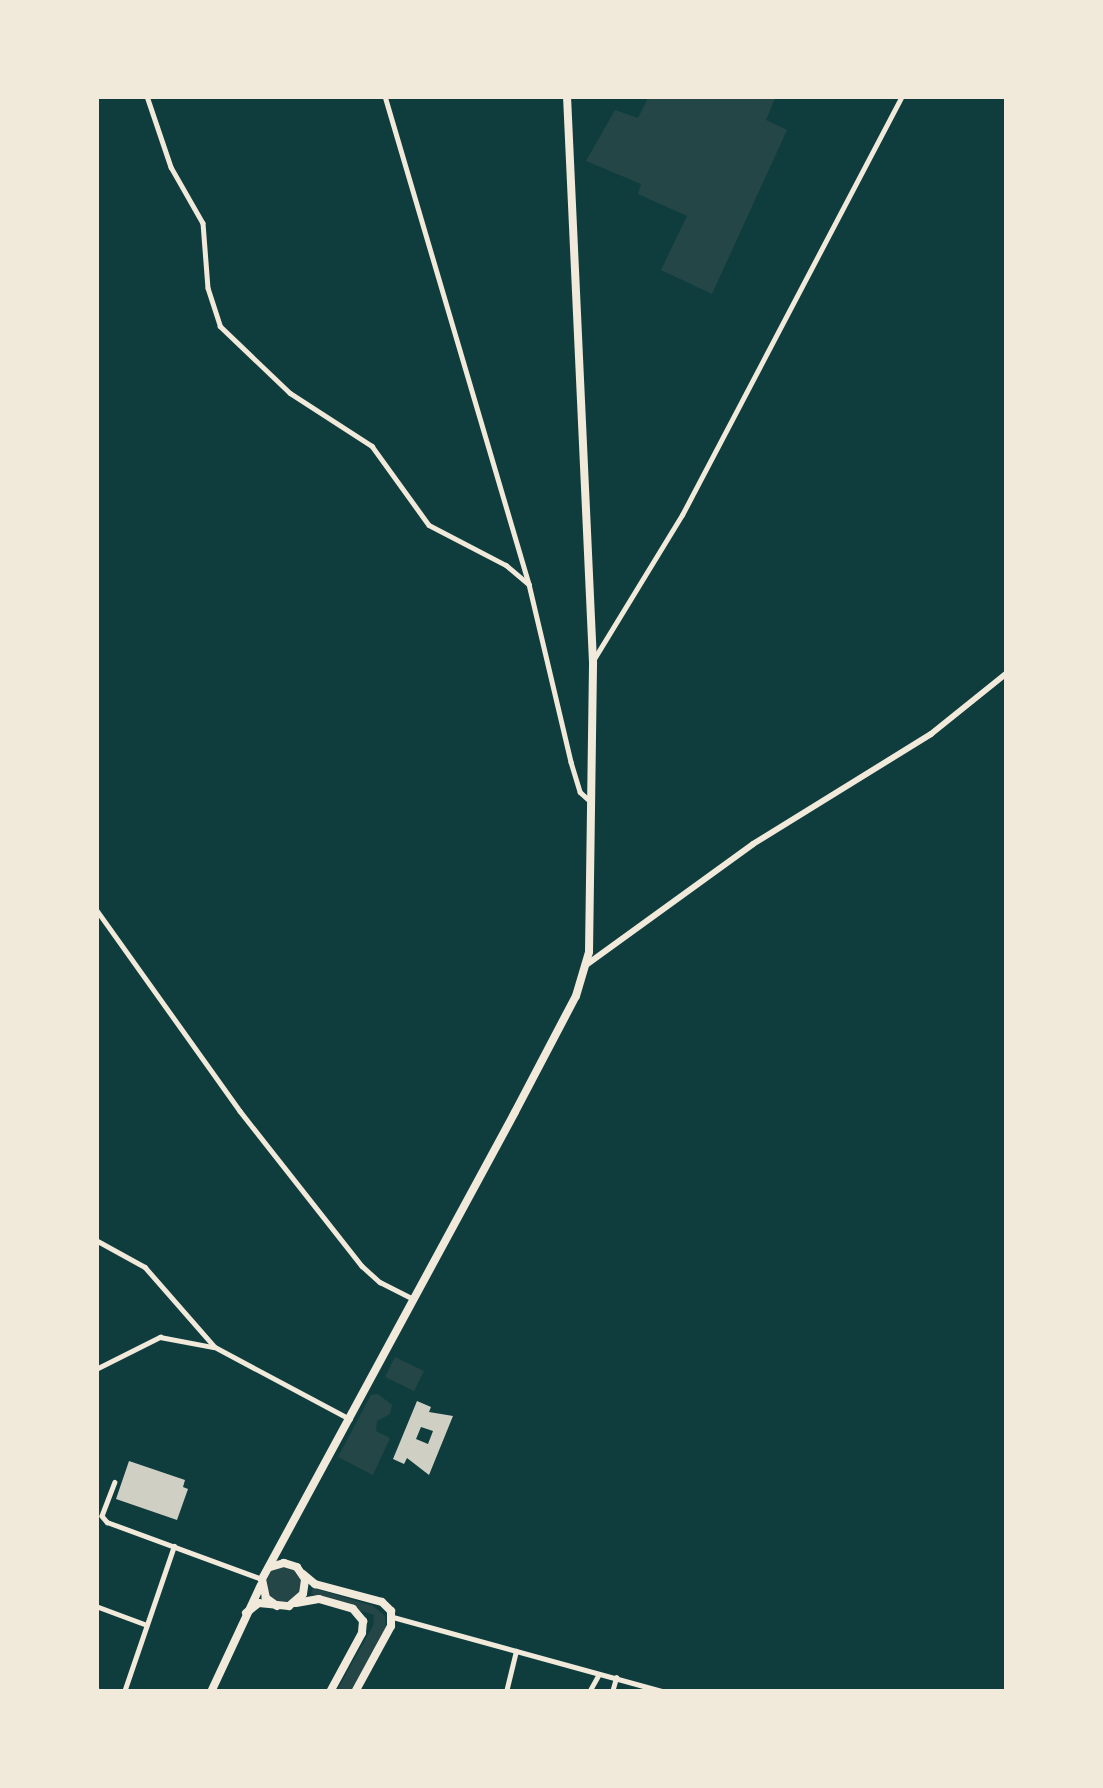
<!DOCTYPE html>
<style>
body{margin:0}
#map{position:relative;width:1103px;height:1788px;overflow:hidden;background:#0f3d3e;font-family:"Fira Sans Condensed",sans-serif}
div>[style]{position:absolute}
.green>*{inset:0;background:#244646}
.round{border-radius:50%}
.building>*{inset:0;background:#cfcfc3}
.minor>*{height:4.5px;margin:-2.25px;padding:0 2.25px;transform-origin:2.25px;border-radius:2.25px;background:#f1e9da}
.tertiary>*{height:6px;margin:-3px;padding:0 3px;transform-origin:3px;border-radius:3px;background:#f1e9da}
.secondary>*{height:8px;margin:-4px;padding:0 4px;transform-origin:4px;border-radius:4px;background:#f1e9da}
.primary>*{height:8px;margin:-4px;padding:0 4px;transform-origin:4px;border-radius:4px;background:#f1e9da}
span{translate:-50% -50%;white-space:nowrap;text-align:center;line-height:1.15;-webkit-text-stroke:9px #f1e9da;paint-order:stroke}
.frame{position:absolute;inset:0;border:99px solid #f1e9da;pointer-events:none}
</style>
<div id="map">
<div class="green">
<div style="clip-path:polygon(649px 96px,776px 96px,766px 120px,787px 130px,712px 294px,661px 270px,687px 216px,638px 194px,641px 184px,586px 161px,615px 110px,638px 118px)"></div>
<div style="clip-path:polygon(395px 1357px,424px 1371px,414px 1391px,385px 1377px)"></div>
<div style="clip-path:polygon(378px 1394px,392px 1405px,390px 1414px,377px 1421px,376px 1431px,390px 1438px,373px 1475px,338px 1457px,371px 1395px)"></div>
<div class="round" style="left:266px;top:1566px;width:36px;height:36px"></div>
<div style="clip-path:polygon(313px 1588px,373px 1606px,385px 1616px,386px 1629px,351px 1692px,336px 1692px,373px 1626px,374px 1615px,311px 1594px)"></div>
</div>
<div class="building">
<div style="clip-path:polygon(evenodd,417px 1401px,431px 1407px,429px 1412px,453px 1416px,429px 1475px,407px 1458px,404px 1464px,393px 1459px,417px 1401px,421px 1427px,433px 1431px,428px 1444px,416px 1439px,421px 1427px)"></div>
<div style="clip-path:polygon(129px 1461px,185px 1480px,183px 1487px,188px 1489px,177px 1520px,116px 1499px)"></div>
</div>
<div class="minor">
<div style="left:147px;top:96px;width:75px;rotate:71.3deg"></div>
<div style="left:171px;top:167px;width:64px;rotate:60.3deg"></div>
<div style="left:203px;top:223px;width:65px;rotate:85.6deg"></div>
<div style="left:208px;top:288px;width:40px;rotate:72deg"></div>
<div style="left:220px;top:326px;width:97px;rotate:43.7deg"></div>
<div style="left:290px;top:393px;width:98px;rotate:32.9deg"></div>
<div style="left:372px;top:446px;width:97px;rotate:54.2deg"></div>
<div style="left:429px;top:525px;width:87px;rotate:27.5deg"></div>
<div style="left:506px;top:565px;width:30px;rotate:40deg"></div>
<div style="left:529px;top:584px;width:183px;rotate:76.7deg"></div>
<div style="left:571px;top:762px;width:31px;rotate:73deg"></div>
<div style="left:580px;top:792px;width:13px;rotate:42deg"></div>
<div style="left:385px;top:96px;width:509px;rotate:73.56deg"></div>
<div style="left:594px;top:659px;width:169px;rotate:-58.6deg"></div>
<div style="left:682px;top:515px;width:473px;rotate:-62.3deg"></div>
<div style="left:96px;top:909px;width:248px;rotate:54.5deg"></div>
<div style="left:240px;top:1111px;width:197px;rotate:51.8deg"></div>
<div style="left:362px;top:1266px;width:24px;rotate:42deg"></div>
<div style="left:380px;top:1282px;width:36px;rotate:27deg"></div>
<div style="left:96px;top:1240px;width:56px;rotate:28.9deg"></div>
<div style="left:145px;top:1267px;width:106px;rotate:48.8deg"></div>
<div style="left:215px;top:1347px;width:153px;rotate:28.1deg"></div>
<div style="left:96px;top:1369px;width:72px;rotate:-26.6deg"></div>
<div style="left:160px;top:1337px;width:54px;rotate:10.7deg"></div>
<div style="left:115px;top:1482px;width:36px;rotate:111deg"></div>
<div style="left:102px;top:1516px;width:8px;rotate:50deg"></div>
<div style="left:107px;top:1522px;width:165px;rotate:20.2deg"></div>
<div style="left:96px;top:1606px;width:54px;rotate:20.4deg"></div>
<div style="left:393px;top:1617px;width:283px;rotate:15.4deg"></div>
<div style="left:96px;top:1690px;width:6px;rotate:18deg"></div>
<div style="left:124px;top:1692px;width:154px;rotate:-71.1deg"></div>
<div style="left:506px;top:1692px;width:42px;rotate:-76.3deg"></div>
<div style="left:589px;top:1692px;width:18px;rotate:-61deg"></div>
<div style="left:612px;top:1692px;width:15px;rotate:-74deg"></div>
</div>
<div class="tertiary">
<div style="left:586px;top:965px;width:206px;rotate:-35.9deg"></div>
<div style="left:753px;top:844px;width:209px;rotate:-31.7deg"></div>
<div style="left:931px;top:734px;width:97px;rotate:-38.8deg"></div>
</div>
<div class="secondary">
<div style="left:303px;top:1574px;width:16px;rotate:40deg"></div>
<div style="left:315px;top:1584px;width:69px;rotate:15deg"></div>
<div style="left:382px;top:1602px;width:13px;rotate:45deg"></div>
<div style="left:391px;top:1611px;width:15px;rotate:90deg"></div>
<div style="left:391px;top:1626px;width:75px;rotate:118.6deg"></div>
<div style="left:296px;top:1603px;width:23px;rotate:-10deg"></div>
<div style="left:319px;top:1599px;width:35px;rotate:16deg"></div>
<div style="left:353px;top:1609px;width:16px;rotate:50deg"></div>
<div style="left:363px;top:1621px;width:12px;rotate:95deg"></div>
<div style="left:362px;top:1633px;width:67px;rotate:118.5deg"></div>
</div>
<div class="primary">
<div style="left:277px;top:1606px;width:14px;rotate:-144deg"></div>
<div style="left:266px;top:1598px;width:19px;rotate:-102deg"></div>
<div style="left:262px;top:1579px;width:531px;rotate:-61.55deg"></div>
<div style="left:515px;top:1112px;width:131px;rotate:-62.3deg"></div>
<div style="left:576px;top:996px;width:46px;rotate:-73.5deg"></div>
<div style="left:589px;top:952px;width:290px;rotate:-89.2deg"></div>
<div style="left:593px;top:662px;width:567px;rotate:-92.63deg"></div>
<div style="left:246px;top:1613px;width:16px;rotate:-38deg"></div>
<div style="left:259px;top:1603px;width:30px;rotate:6deg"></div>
<div style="left:289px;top:1606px;width:18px;rotate:-41deg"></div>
<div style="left:303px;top:1594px;width:15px;rotate:-82deg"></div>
<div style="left:305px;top:1579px;width:14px;rotate:-124deg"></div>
<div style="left:297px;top:1567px;width:14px;rotate:-163deg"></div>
<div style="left:284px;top:1563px;width:15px;rotate:164deg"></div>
<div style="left:211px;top:1692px;width:118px;rotate:-65deg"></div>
</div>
<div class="frame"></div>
</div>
